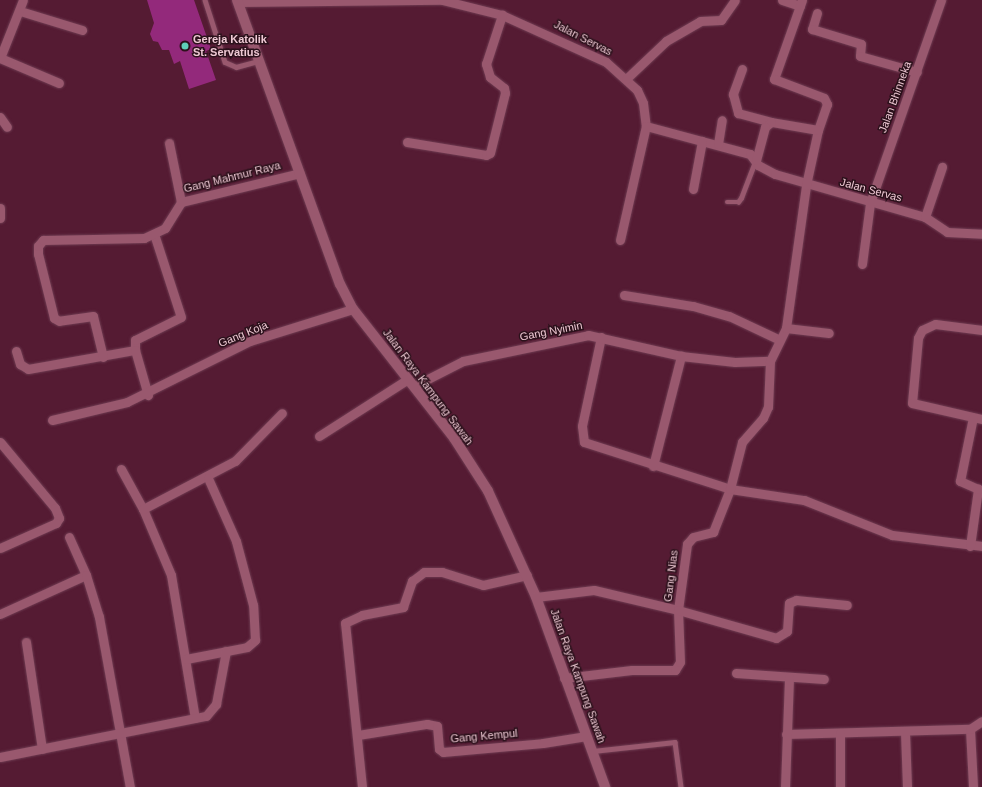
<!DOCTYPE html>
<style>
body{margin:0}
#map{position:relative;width:982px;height:787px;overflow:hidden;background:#551b33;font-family:Helvetica,sans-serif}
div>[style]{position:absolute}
.building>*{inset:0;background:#93297b}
.roads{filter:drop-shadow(0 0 1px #6f3c52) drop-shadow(0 0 1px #6f3c52)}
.service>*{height:4.5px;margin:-2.25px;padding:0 2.25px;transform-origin:2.25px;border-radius:2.25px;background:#99586e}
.minor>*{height:9px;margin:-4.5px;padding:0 4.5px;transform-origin:4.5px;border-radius:4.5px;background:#99586e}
.tertiary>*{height:10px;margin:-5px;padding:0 5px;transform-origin:5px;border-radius:5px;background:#99586e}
.dots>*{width:11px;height:11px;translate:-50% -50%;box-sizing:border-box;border:2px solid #2b111b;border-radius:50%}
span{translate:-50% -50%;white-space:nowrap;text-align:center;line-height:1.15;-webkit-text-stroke:3px #2b111b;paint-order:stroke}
.street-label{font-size:11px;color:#efc9d4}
.poi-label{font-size:11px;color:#efc9d4;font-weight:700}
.left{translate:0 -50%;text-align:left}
</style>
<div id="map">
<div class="building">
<div style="clip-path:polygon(147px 0,194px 0,211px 49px,206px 51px,216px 80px,189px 89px,180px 61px,174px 64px,169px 50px,162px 50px,158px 42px,153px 41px,150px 34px,154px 23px)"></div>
</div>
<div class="roads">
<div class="service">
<div style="left:205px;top:0;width:65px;rotate:72.1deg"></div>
<div style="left:225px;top:62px;width:12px;rotate:24deg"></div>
<div style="left:236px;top:67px;width:24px;rotate:-15deg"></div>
<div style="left:727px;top:202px;width:11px"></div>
<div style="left:738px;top:202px;width:5px;rotate:-53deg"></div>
<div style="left:741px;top:198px;width:40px;rotate:-69deg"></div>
<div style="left:593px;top:751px;width:82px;rotate:-6.3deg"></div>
<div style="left:675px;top:742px;width:45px;rotate:82.4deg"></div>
</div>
<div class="minor">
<div style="left:782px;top:0;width:19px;rotate:18deg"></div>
<div style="left:802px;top:0;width:84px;rotate:109.5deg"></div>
<div style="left:774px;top:79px;width:53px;rotate:20.8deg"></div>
<div style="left:824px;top:98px;width:7px;rotate:63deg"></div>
<div style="left:827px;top:104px;width:28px;rotate:109deg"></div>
<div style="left:238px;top:2px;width:204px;rotate:-0.6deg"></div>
<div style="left:442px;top:0;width:62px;rotate:14deg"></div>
<div style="left:502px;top:15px;width:114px;rotate:24.3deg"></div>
<div style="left:606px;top:62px;width:42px;rotate:42.1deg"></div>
<div style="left:637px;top:90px;width:14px;rotate:65deg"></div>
<div style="left:643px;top:103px;width:23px;rotate:83deg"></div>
<div style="left:646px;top:126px;width:108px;rotate:15.1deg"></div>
<div style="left:750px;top:154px;width:14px;rotate:54deg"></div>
<div style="left:758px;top:165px;width:19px;rotate:28deg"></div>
<div style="left:775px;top:174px;width:156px;rotate:16deg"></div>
<div style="left:925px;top:217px;width:27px;rotate:34deg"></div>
<div style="left:947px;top:232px;width:35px;rotate:3deg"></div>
<div style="left:20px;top:11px;width:65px;rotate:17deg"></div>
<div style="left:817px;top:13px;width:17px;rotate:107deg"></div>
<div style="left:812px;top:29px;width:51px;rotate:17deg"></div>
<div style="left:861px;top:44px;width:12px;rotate:95deg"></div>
<div style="left:860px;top:56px;width:59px;rotate:15.7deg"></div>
<div style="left:0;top:58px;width:64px;rotate:23deg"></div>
<div style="left:0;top:58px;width:62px;rotate:-68.4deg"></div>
<div style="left:742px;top:69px;width:27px;rotate:110deg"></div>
<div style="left:733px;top:94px;width:20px;rotate:75deg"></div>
<div style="left:738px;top:113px;width:34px;rotate:15deg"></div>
<div style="left:626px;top:79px;width:55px;rotate:-43.5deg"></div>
<div style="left:666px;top:41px;width:39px;rotate:-30deg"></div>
<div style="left:700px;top:21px;width:21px;rotate:-3deg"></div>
<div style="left:721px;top:20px;width:24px;rotate:-55deg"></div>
<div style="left:0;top:117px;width:12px;rotate:55deg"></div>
<div style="left:407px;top:142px;width:80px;rotate:9.3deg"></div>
<div style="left:486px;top:155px;width:4px;rotate:-27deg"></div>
<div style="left:490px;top:153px;width:62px;rotate:-76deg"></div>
<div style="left:505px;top:93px;width:5px;rotate:-101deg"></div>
<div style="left:504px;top:88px;width:18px;rotate:-142deg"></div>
<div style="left:490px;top:77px;width:14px;rotate:-107deg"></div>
<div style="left:486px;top:64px;width:52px;rotate:-71.9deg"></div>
<div style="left:169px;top:143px;width:60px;rotate:78.5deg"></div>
<div style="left:718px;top:144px;width:24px;rotate:-81deg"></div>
<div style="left:693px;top:189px;width:49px;rotate:-79.4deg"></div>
<div style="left:0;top:208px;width:10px;rotate:90deg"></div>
<div style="left:925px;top:217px;width:53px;rotate:-71.2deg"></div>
<div style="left:620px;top:240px;width:117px;rotate:-77.2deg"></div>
<div style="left:862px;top:264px;width:62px;rotate:-82.5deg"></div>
<div style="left:870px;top:203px;width:215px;rotate:-70.7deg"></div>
<div style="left:624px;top:295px;width:70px;rotate:9.1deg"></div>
<div style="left:693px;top:306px;width:37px;rotate:16deg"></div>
<div style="left:729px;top:316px;width:56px;rotate:25.2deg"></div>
<div style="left:786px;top:328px;width:43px;rotate:6.6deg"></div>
<div style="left:982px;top:330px;width:47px;rotate:-172.7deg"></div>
<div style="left:935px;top:324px;width:14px;rotate:155deg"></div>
<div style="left:922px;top:330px;width:9px;rotate:117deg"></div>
<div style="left:918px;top:338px;width:65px;rotate:95.3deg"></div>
<div style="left:912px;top:403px;width:72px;rotate:12.9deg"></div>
<div style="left:601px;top:337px;width:91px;rotate:102.1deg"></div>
<div style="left:582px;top:426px;width:16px;rotate:83deg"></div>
<div style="left:584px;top:442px;width:153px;rotate:17.8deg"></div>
<div style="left:730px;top:489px;width:75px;rotate:8.5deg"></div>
<div style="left:804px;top:500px;width:95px;rotate:21.7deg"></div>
<div style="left:892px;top:535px;width:91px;rotate:7deg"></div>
<div style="left:135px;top:350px;width:10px;rotate:-90deg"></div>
<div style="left:135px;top:340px;width:51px;rotate:-26.6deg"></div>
<div style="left:181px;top:317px;width:87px;rotate:-108deg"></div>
<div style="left:16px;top:351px;width:14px;rotate:73deg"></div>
<div style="left:20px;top:364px;width:9px;rotate:32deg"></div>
<div style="left:28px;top:369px;width:109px;rotate:-10.1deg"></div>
<div style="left:135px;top:350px;width:47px;rotate:73.9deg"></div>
<div style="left:103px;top:357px;width:42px;rotate:-103.7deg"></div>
<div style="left:93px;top:316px;width:34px;rotate:172deg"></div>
<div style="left:59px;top:321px;width:6px;rotate:-149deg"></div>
<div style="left:54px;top:318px;width:66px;rotate:-104deg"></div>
<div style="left:38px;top:254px;width:8px;rotate:-90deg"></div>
<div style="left:38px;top:246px;width:8px;rotate:-50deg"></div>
<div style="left:43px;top:240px;width:101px;rotate:-1.1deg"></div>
<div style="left:144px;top:238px;width:23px;rotate:-25deg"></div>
<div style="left:165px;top:228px;width:31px;rotate:-58deg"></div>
<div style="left:181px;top:202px;width:122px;rotate:-13.7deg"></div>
<div style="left:414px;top:386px;width:55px;rotate:-27deg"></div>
<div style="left:463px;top:361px;width:128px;rotate:-11.7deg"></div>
<div style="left:588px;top:335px;width:95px;rotate:12.7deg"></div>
<div style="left:681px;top:356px;width:54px;rotate:6.3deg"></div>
<div style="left:735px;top:362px;width:35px;rotate:-2deg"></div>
<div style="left:52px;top:420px;width:77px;rotate:-13.5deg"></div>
<div style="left:127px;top:402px;width:137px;rotate:-26.4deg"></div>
<div style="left:250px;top:341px;width:108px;rotate:-17.3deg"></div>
<div style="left:319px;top:436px;width:106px;rotate:-32.6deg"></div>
<div style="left:0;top:442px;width:86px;rotate:50.2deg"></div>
<div style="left:55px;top:508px;width:11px;rotate:68deg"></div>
<div style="left:59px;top:518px;width:6px;rotate:121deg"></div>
<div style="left:56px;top:523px;width:61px;rotate:155.9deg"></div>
<div style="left:653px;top:466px;width:114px;rotate:-75.7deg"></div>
<div style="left:121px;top:469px;width:46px;rotate:61.2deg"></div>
<div style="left:143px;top:509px;width:72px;rotate:67deg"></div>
<div style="left:171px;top:575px;width:145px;rotate:80.5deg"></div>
<div style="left:143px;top:509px;width:104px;rotate:-27.6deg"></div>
<div style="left:235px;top:461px;width:67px;rotate:-45.6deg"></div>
<div style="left:69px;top:537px;width:42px;rotate:65.9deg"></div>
<div style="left:970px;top:546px;width:58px;rotate:-82deg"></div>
<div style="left:978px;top:489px;width:20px;rotate:-156deg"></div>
<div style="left:960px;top:481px;width:65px;rotate:-78.5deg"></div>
<div style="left:536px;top:597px;width:58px;rotate:-6.9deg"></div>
<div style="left:594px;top:590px;width:86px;rotate:13.4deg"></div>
<div style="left:678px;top:610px;width:67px;rotate:-82.2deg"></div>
<div style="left:687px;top:544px;width:9px;rotate:-49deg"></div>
<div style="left:693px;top:537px;width:21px;rotate:-14deg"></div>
<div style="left:713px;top:532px;width:46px;rotate:-68.4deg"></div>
<div style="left:730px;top:489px;width:49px;rotate:-75.7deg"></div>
<div style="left:742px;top:442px;width:32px;rotate:-49deg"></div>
<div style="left:763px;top:418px;width:12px;rotate:-66deg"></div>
<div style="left:768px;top:407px;width:46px;rotate:-87.5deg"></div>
<div style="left:770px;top:361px;width:37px;rotate:-64deg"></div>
<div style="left:786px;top:328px;width:144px;rotate:-82deg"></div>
<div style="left:806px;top:185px;width:56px;rotate:-77.7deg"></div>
<div style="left:818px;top:130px;width:48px;rotate:-170.3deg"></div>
<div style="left:771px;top:122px;width:8px;rotate:140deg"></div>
<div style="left:765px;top:127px;width:34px;rotate:105deg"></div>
<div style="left:0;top:614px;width:94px;rotate:-24.4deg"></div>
<div style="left:86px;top:575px;width:44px;rotate:72.8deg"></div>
<div style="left:99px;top:617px;width:173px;rotate:79.7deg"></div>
<div style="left:26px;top:642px;width:108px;rotate:81.5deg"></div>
<div style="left:186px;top:659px;width:62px;rotate:-11.1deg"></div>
<div style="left:247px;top:647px;width:11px;rotate:-41deg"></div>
<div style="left:255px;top:640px;width:35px;rotate:-93deg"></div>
<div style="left:253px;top:605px;width:66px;rotate:-104.9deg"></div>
<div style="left:236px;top:541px;width:69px;rotate:-114deg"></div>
<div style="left:736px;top:673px;width:88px;rotate:3.9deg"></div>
<div style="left:564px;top:678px;width:68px;rotate:-6.7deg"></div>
<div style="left:632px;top:670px;width:43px"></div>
<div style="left:675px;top:670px;width:9px;rotate:-58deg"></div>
<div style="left:680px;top:662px;width:52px;rotate:-92.2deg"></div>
<div style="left:678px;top:610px;width:102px;rotate:15.9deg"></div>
<div style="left:776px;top:638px;width:13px;rotate:-32deg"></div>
<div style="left:787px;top:631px;width:28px;rotate:-86deg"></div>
<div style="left:789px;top:603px;width:8px;rotate:-23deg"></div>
<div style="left:796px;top:600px;width:51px;rotate:5.6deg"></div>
<div style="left:970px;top:729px;width:58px;rotate:87deg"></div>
<div style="left:905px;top:732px;width:55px;rotate:87.9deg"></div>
<div style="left:786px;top:734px;width:184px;rotate:-1.6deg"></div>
<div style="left:970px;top:729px;width:14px;rotate:-34deg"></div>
<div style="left:358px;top:735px;width:70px;rotate:-9.1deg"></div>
<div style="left:427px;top:724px;width:10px;rotate:11deg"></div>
<div style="left:437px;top:726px;width:23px;rotate:85deg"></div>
<div style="left:439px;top:749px;width:5px;rotate:37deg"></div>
<div style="left:443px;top:752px;width:100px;rotate:-5.1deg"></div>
<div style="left:543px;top:743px;width:44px;rotate:-9.2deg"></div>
<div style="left:0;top:757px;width:210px;rotate:-11.3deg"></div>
<div style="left:206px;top:716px;width:16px;rotate:-50deg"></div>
<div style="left:216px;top:704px;width:54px;rotate:-79.3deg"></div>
<div style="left:362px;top:787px;width:165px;rotate:-95.9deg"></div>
<div style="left:345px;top:623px;width:19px;rotate:-25deg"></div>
<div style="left:362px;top:615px;width:42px;rotate:-11deg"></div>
<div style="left:403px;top:607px;width:28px;rotate:-71deg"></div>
<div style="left:412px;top:581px;width:15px;rotate:-37deg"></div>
<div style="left:424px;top:572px;width:18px"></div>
<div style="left:442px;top:572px;width:43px;rotate:17.6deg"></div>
<div style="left:483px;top:585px;width:45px;rotate:-12.8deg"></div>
<div style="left:785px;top:787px;width:110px;rotate:-87.9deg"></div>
<div style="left:840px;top:787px;width:54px;rotate:-90deg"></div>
</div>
<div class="tertiary">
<div style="left:237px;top:0;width:302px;rotate:70.1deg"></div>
<div style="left:340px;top:284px;width:28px;rotate:63deg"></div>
<div style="left:353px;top:309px;width:164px;rotate:51.9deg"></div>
<div style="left:454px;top:438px;width:63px;rotate:57.3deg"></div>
<div style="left:488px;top:491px;width:116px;rotate:65.6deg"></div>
<div style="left:536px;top:597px;width:202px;rotate:70deg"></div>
</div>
</div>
<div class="dots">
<div style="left:185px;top:46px;background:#5eceb8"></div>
</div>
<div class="street-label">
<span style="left:583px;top:38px;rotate:27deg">Jalan Servas</span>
<span style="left:895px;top:97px;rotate:-70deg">Jalan Bhinneka</span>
<span style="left:232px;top:177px;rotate:-14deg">Gang Mahmur Raya</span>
<span style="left:871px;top:190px;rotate:15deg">Jalan Servas</span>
<span style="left:551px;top:331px;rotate:-11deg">Gang Nyimin</span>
<span style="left:243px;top:334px;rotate:-22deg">Gang Koja</span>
<span style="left:428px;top:387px;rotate:53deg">Jalan Raya Kampung Sawah</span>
<span style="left:671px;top:576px;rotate:-83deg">Gang Nias</span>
<span style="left:578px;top:676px;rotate:70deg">Jalan Raya Kampung Sawah</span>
<span style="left:484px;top:736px;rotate:-5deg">Gang Kempul</span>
</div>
<div class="poi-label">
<span class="left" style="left:193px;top:46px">Gereja Katolik<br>St. Servatius</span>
</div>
</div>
